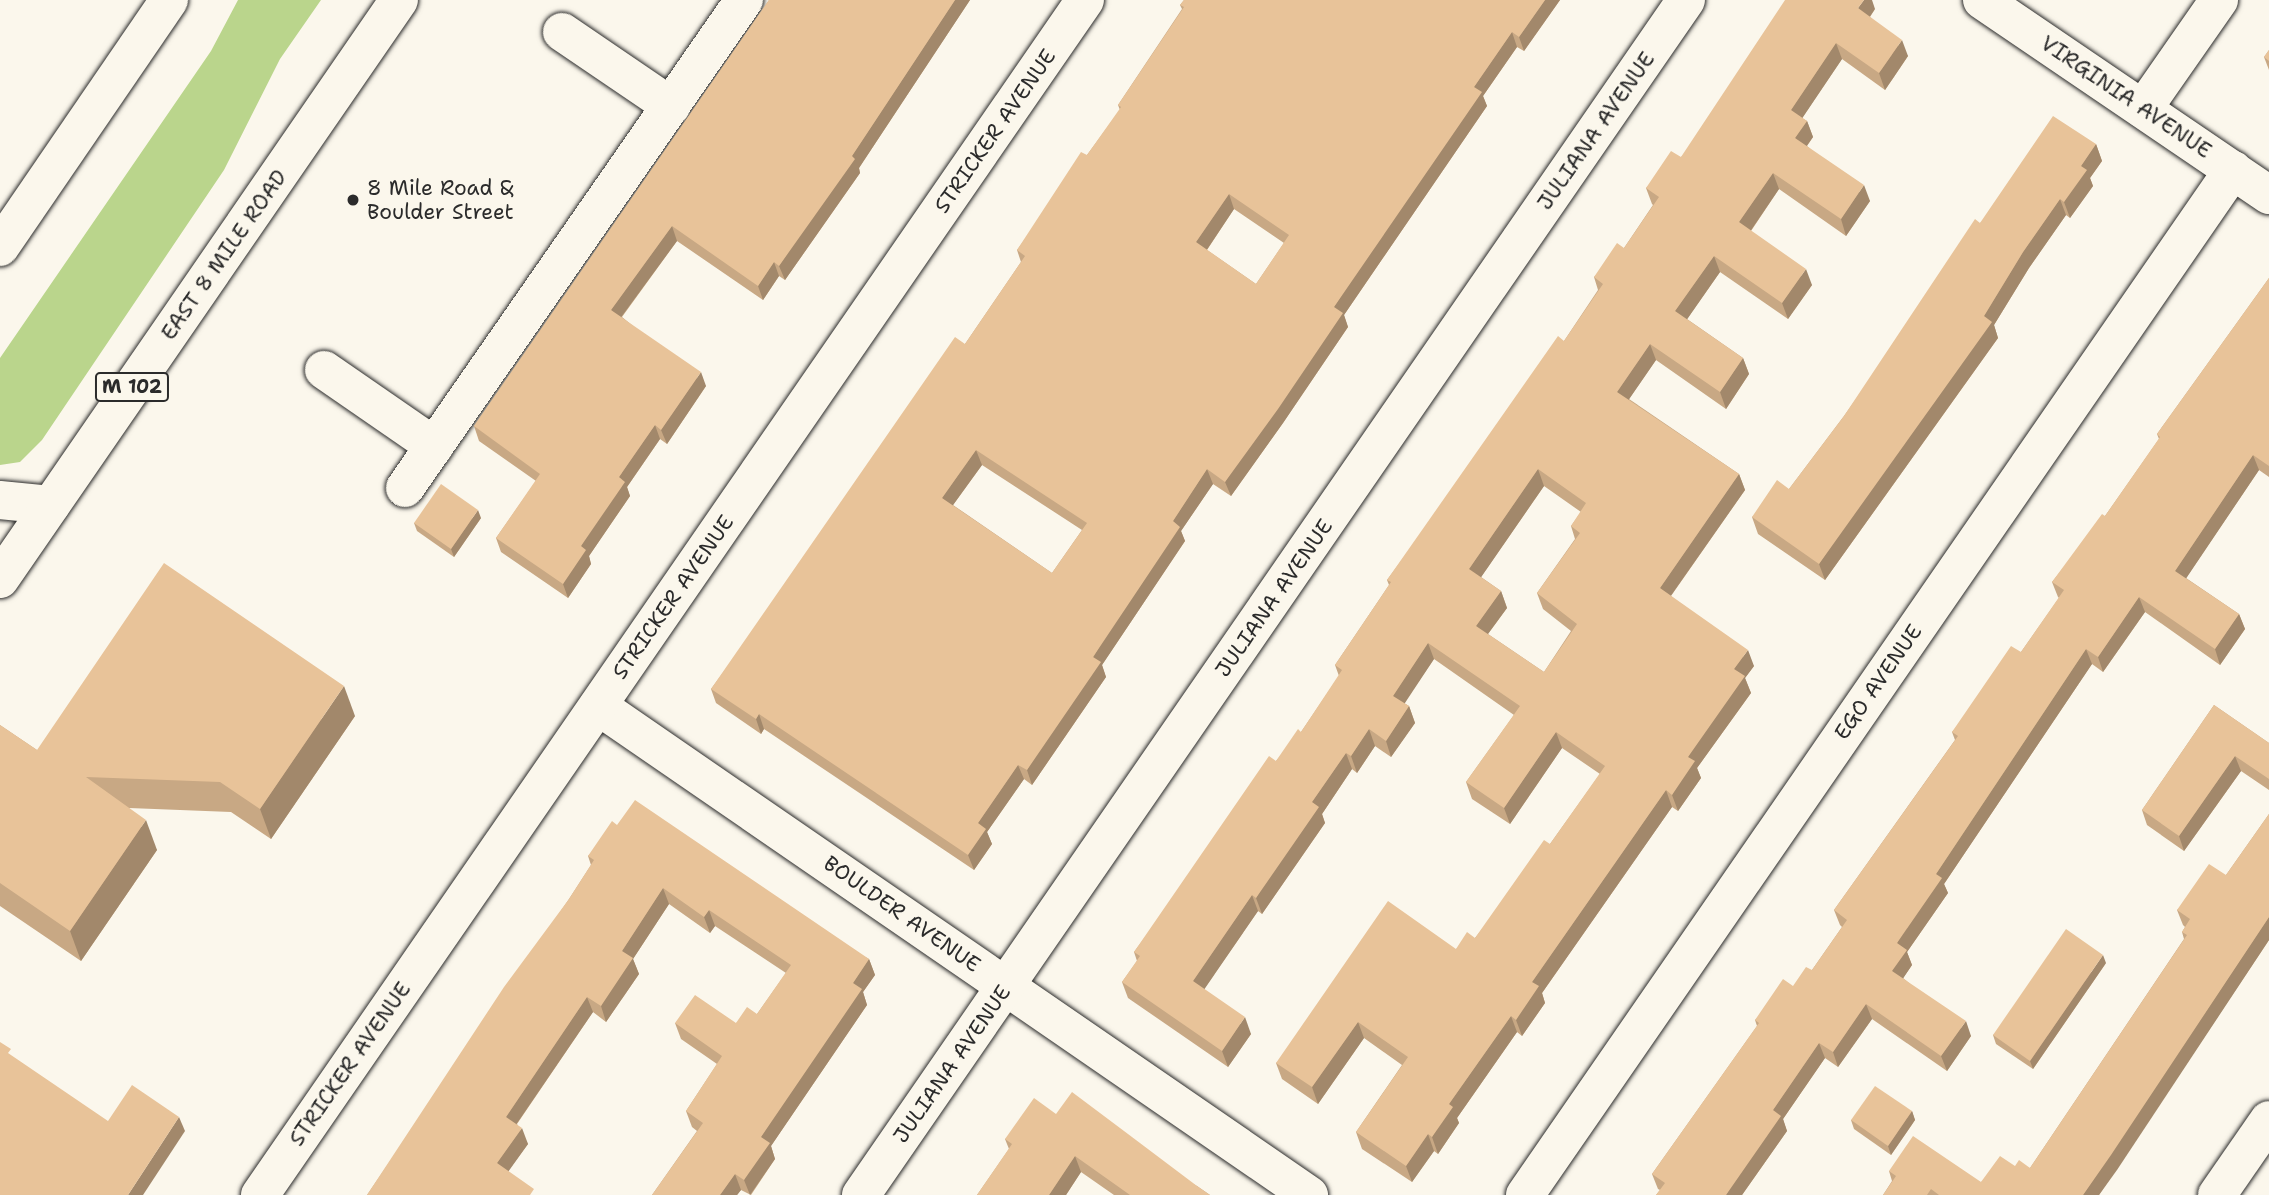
<!DOCTYPE html>
<style>
body{margin:0}
#map{position:relative;width:2269px;height:1195px;overflow:hidden;background:#fbf7ec;font-family:"Shantell Sans",sans-serif}
div>[style]{position:absolute}
.green>*{inset:0;background:#bad58c}
.roads{filter:drop-shadow(0 0 2px #2b2b2b) drop-shadow(0 0 2px #2b2b2b)}
.minor>*{height:38px;margin:-19px;padding:0 19px;transform-origin:19px;border-radius:19px;background:#fbf7ec}
.highway>*{height:38px;margin:-19px;padding:0 19px;transform-origin:19px;border-radius:19px;background:#fbf7ec}
.wall>*{inset:0;background:#c8a884}
.shaded-wall>*{inset:0;background:#a2886b}
.building>*{inset:0;background:#e8c399}
.dots>*{width:19px;height:19px;translate:-50% -50%;box-sizing:border-box;border:4px solid #fbf7ec;border-radius:50%}
span{translate:-50% -50%;white-space:nowrap;text-align:center;line-height:1.15;-webkit-text-stroke:5px #fbf7ec;paint-order:stroke}
.shield-label span{padding:2px 5px;background:#fbf7ec;border:2px solid;border-radius:5px;-webkit-text-stroke-width:0}
.shield-label{font-size:19px;color:#2b2b2b;font-weight:700}
.street-label{font-size:21px;color:#2b2b2b}
.poi-label{font-size:21px;color:#2b2b2b}
.left{translate:0 -50%;text-align:left}
</style>
<div id="map">
<div class="green">
<div style="clip-path:polygon(238px 0,321px 0,280px 59px,224px 170px,42px 440px,20px 462px,0 465px,0 358px,211px 51px)"></div>
</div>
<div class="roads">
<div class="minor">
<div style="left:1982px;top:0;width:347px;rotate:34.2deg"></div>
<div style="left:562px;top:32px;width:132px;rotate:34.2deg"></div>
<div style="left:2143px;top:109px;width:133px;rotate:-55.1deg"></div>
<div style="left:324px;top:370px;width:134px;rotate:34.6deg"></div>
<div style="left:405px;top:488px;width:594px;rotate:-55.21deg"></div>
<div style="left:598px;top:706px;width:863px;rotate:34.52deg"></div>
<div style="left:260px;top:1195px;width:1452px;rotate:-55.38deg"></div>
<div style="left:861px;top:1195px;width:1452px;rotate:-55.38deg"></div>
<div style="left:1525px;top:1195px;width:1246px;rotate:-55.37deg"></div>
<div style="left:2217px;top:1195px;width:91px;rotate:-55.3deg"></div>
</div>
<div class="highway">
<div style="left:0;top:247px;width:299px;rotate:-55.6deg"></div>
<div style="left:0;top:500px;width:51px;rotate:5.6deg"></div>
<div style="left:0;top:579px;width:703px;rotate:-55.43deg"></div>
</div>
</div>
<div class="wall">
<div style="clip-path:polygon(769px 0,970px 0,859px 168px,860px 173px,785px 280px,779px 276px,763px 300px,677px 241px,622px 317px,706px 386px,667px 444px,660px 439px,627px 487px,630px 496px,589px 556px,591px 564px,568px 598px,501px 552px,496px 538px,536px 481px,479px 441px,474px 426px)"></div>
<div style="clip-path:polygon(evenodd,1184px 0,1560px 0,1524px 51px,1517px 47px,1483px 96px,1487px 106px,1344px 315px,1348px 327px,1283px 423px,1231px 496px,1213px 484px,1181px 531px,1185px 541px,1102px 665px,1106px 677px,1032px 785px,1024px 779px,987px 832px,992px 844px,974px 870px,764px 729px,761px 734px,716px 703px,711px 689px,965px 344px,1021px 262px,1017px 250px,1087px 155px,1120px 110px,1118px 105px,1182px 9px,1180px 5px,1184px 0,1234px 209px,1284px 243px,1256px 284px,1207px 250px,1234px 209px,1184px 0,982px 465px,1082px 530px,1052px 573px,953px 505px,982px 465px)"></div>
<div style="clip-path:polygon(evenodd,1875px 9px,1870px 17px,1908px 56px,1885px 90px,1842px 59px,1802px 118px,1807px 121px,1813px 137px,1807px 146px,1870px 201px,1846px 236px,1779px 189px,1751px 231px,1812px 285px,1788px 319px,1720px 272px,1687px 319px,1743px 358px,1749px 374px,1726px 409px,1656px 360px,1629px 399px,1739px 474px,1745px 490px,1671px 596px,1754px 666px,1745px 678px,1751px 693px,1697px 768px,1701px 778px,1678px 811px,1672px 807px,1542px 993px,1545px 1003px,1522px 1036px,1517px 1032px,1457px 1118px,1459px 1123px,1438px 1154px,1434px 1151px,1412px 1182px,1362px 1149px,1356px 1132px,1402px 1065px,1364px 1038px,1318px 1104px,1282px 1079px,1276px 1063px,1456px 949px,1475px 938px,1550px 844px,1600px 774px,1562px 748px,1510px 824px,1472px 799px,1466px 782px,1514px 715px,1434px 659px,1404px 703px,1409px 706px,1415px 723px,1391px 757px,1375px 746px,1357px 773px,1352px 769px,1322px 814px,1325px 823px,1262px 914px,1258px 911px,1204px 989px,1251px 1034px,1228px 1067px,1128px 998px,1122px 982px,1137px 961px,1134px 952px,1276px 761px,1301px 732px,1339px 676px,1335px 665px,1389px 585px,1387px 580px,1564px 341px,1598px 290px,1594px 277px,1624px 248px,1653px 205px,1652px 204px,1646px 188px,1681px 157px,1875px 9px,1544px 486px,1581px 512px,1571px 526px,1575px 539px,1537px 593px,1543px 609px,1571px 631px,1544px 672px,1488px 634px,1507px 608px,1501px 591px,1481px 577px,1544px 486px)"></div>
<div style="clip-path:polygon(2269px 50px,2269px 70px,2264px 57px)"></div>
<div style="clip-path:polygon(2096px 144px,2102px 161px,2090px 178px,2093px 186px,2070px 218px,2066px 215px,2029px 268px,1994px 325px,1998px 338px,1825px 580px,1758px 534px,1752px 517px,1789px 489px,1844px 416px,1980px 223px)"></div>
<div style="clip-path:polygon(2269px 278px,2269px 477px,2259px 470px,2186px 578px,2239px 614px,2245px 629px,2220px 665px,2145px 612px,2103px 672px,2092px 664px,1944px 884px,1948px 893px,1907px 952px,1912px 965px,1903px 978px,1971px 1036px,1947px 1071px,1872px 1019px,1838px 1067px,1825px 1058px,1783px 1119px,1787px 1131px,1742px 1195px,1656px 1195px,1660px 1190px,1658px 1189px,1652px 1174px,1757px 1026px,1755px 1020px,1812px 970px,1842px 927px,1840px 925px,1834px 910px,1955px 740px,1952px 732px,2021px 652px,2059px 598px,2058px 597px,2052px 582px,2105px 516px,2159px 439px,2157px 434px)"></div>
<div style="clip-path:polygon(481px 518px,454px 557px,417px 531px,414px 523px)"></div>
<div style="clip-path:polygon(2214px 705px,2269px 743px,2269px 790px,2241px 771px,2184px 851px,2147px 825px,2142px 810px)"></div>
<div style="clip-path:polygon(355px 716px,271px 839px,231px 812px,129px 808px,157px 850px,81px 961px,0 906px,0 725px,37px 750px)"></div>
<div style="clip-path:polygon(2269px 814px,2269px 940px,2099px 1195px,1883px 1195px,1892px 1181px,1889px 1171px,1981px 1182px,2015px 1166px,2030px 1168px,2184px 939px,2182px 932px,2185px 927px,2183px 925px,2177px 910px,2226px 875px)"></div>
<div style="clip-path:polygon(617px 825px,869px 959px,875px 975px,863px 992px,867px 1005px,771px 1146px,775px 1159px,751px 1195px,741px 1190px,737px 1195px,652px 1195px,697px 1131px,692px 1127px,686px 1111px,717px 1064px,681px 1039px,675px 1023px,736px 1023px,757px 1014px,786px 973px,715px 926px,710px 933px,669px 904px,633px 959px,639px 974px,606px 1022px,593px 1012px,517px 1124px,528px 1144px,508px 1171px,367px 1195px,569px 899px,591px 865px,588px 856px)"></div>
<div style="clip-path:polygon(2106px 963px,2033px 1069px,1996px 1044px,1993px 1035px)"></div>
<div style="clip-path:polygon(1912px 1111px,1915px 1120px,1891px 1155px,1854px 1129px,1851px 1120px)"></div>
<div style="clip-path:polygon(1056px 1114px,1197px 1186px,1210px 1195px,1114px 1195px,1081px 1172px,1066px 1195px,977px 1195px,1009px 1149px,1005px 1139px)"></div>
</div>
<div class="shaded-wall">
<div style="clip-path:polygon(955px 0,970px 0,859px 168px,860px 173px,785px 280px,779px 266px)"></div>
<div style="clip-path:polygon(1545px 0,1560px 0,1524px 51px,1519px 37px)"></div>
<div style="clip-path:polygon(1864px 0,1872px 0,1875px 9px,1864px 25px,1858px 8px)"></div>
<div style="clip-path:polygon(1512px 32px,1517px 47px,1483px 96px,1487px 106px,1344px 315px,1348px 327px,1283px 423px,1231px 496px,1225px 482px,1334px 307px,1474px 87px)"></div>
<div style="clip-path:polygon(1902px 40px,1908px 56px,1885px 90px,1879px 73px)"></div>
<div style="clip-path:polygon(1836px 43px,1842px 59px,1797px 126px,1791px 110px)"></div>
<div style="clip-path:polygon(1807px 121px,1813px 137px,1801px 154px,1795px 138px)"></div>
<div style="clip-path:polygon(2096px 144px,2102px 161px,2090px 178px,2093px 186px,2070px 218px,2064px 202px,2081px 166px)"></div>
<div style="clip-path:polygon(1773px 173px,1779px 189px,1745px 239px,1739px 222px)"></div>
<div style="clip-path:polygon(1864px 185px,1870px 201px,1846px 236px,1841px 219px)"></div>
<div style="clip-path:polygon(1229px 194px,1234px 209px,1202px 257px,1196px 242px)"></div>
<div style="clip-path:polygon(2060px 199px,2066px 215px,2029px 268px,1994px 325px,1998px 338px,1825px 580px,1819px 564px,1984px 316px,2023px 252px)"></div>
<div style="clip-path:polygon(672px 226px,677px 241px,616px 324px,611px 310px)"></div>
<div style="clip-path:polygon(1714px 256px,1720px 272px,1681px 328px,1675px 311px)"></div>
<div style="clip-path:polygon(774px 262px,779px 276px,763px 300px,758px 286px)"></div>
<div style="clip-path:polygon(1806px 269px,1812px 285px,1788px 319px,1782px 303px)"></div>
<div style="clip-path:polygon(1650px 344px,1656px 360px,1623px 408px,1617px 392px)"></div>
<div style="clip-path:polygon(1743px 358px,1749px 374px,1726px 409px,1720px 392px)"></div>
<div style="clip-path:polygon(701px 372px,706px 386px,667px 444px,661px 430px)"></div>
<div style="clip-path:polygon(655px 425px,660px 439px,627px 487px,630px 496px,589px 556px,591px 564px,568px 598px,563px 584px,581px 546px,619px 477px)"></div>
<div style="clip-path:polygon(976px 450px,982px 465px,948px 512px,942px 498px)"></div>
<div style="clip-path:polygon(2253px 455px,2259px 470px,2181px 586px,2175px 571px)"></div>
<div style="clip-path:polygon(1207px 469px,1213px 484px,1181px 531px,1185px 541px,1102px 665px,1106px 677px,1032px 785px,1027px 770px,1173px 521px)"></div>
<div style="clip-path:polygon(1538px 469px,1544px 486px,1475px 586px,1469px 569px)"></div>
<div style="clip-path:polygon(1739px 474px,1745px 490px,1665px 604px,1660px 588px)"></div>
<div style="clip-path:polygon(478px 510px,481px 518px,454px 557px,451px 549px)"></div>
<div style="clip-path:polygon(1501px 591px,1507px 608px,1482px 642px,1476px 626px)"></div>
<div style="clip-path:polygon(2139px 597px,2145px 612px,2103px 672px,2098px 657px)"></div>
<div style="clip-path:polygon(2239px 614px,2245px 629px,2220px 665px,2215px 649px)"></div>
<div style="clip-path:polygon(1428px 643px,1434px 659px,1399px 712px,1393px 696px)"></div>
<div style="clip-path:polygon(2086px 649px,2092px 664px,1944px 884px,1948px 893px,1907px 952px,1912px 965px,1898px 986px,1892px 971px,1897px 943px,1936px 874px)"></div>
<div style="clip-path:polygon(1748px 650px,1754px 666px,1745px 678px,1751px 693px,1697px 768px,1701px 778px,1678px 811px,1672px 795px,1688px 757px,1734px 669px)"></div>
<div style="clip-path:polygon(344px 686px,355px 716px,271px 839px,260px 809px)"></div>
<div style="clip-path:polygon(1409px 706px,1415px 723px,1391px 757px,1386px 741px)"></div>
<div style="clip-path:polygon(759px 714px,764px 729px,761px 734px,756px 719px)"></div>
<div style="clip-path:polygon(1369px 729px,1375px 746px,1357px 773px,1351px 756px)"></div>
<div style="clip-path:polygon(1556px 732px,1562px 748px,1510px 824px,1504px 808px)"></div>
<div style="clip-path:polygon(1346px 753px,1352px 769px,1322px 814px,1325px 823px,1262px 914px,1256px 898px,1312px 802px)"></div>
<div style="clip-path:polygon(2235px 756px,2241px 771px,2184px 851px,2179px 836px)"></div>
<div style="clip-path:polygon(1018px 765px,1024px 779px,987px 832px,992px 844px,974px 870px,968px 855px,978px 823px)"></div>
<div style="clip-path:polygon(1666px 790px,1672px 807px,1542px 993px,1545px 1003px,1522px 1036px,1516px 1020px,1532px 982px)"></div>
<div style="clip-path:polygon(146px 820px,157px 850px,81px 961px,70px 931px)"></div>
<div style="clip-path:polygon(663px 888px,669px 904px,633px 959px,639px 974px,606px 1022px,601px 1006px,622px 951px)"></div>
<div style="clip-path:polygon(1252px 895px,1258px 911px,1199px 997px,1193px 981px)"></div>
<div style="clip-path:polygon(709px 910px,715px 926px,710px 933px,704px 917px)"></div>
<div style="clip-path:polygon(2269px 917px,2269px 940px,2117px 1170px,2099px 1195px,2083px 1195px)"></div>
<div style="clip-path:polygon(2103px 955px,2106px 963px,2033px 1069px,2030px 1061px)"></div>
<div style="clip-path:polygon(869px 959px,875px 975px,863px 992px,867px 1005px,771px 1146px,775px 1159px,750px 1195px,744px 1180px,761px 1137px,853px 983px)"></div>
<div style="clip-path:polygon(587px 997px,593px 1012px,511px 1132px,506px 1117px)"></div>
<div style="clip-path:polygon(1866px 1004px,1872px 1019px,1838px 1067px,1833px 1052px)"></div>
<div style="clip-path:polygon(1511px 1016px,1517px 1032px,1457px 1118px,1459px 1123px,1438px 1154px,1432px 1137px,1449px 1104px)"></div>
<div style="clip-path:polygon(1245px 1017px,1251px 1034px,1228px 1067px,1222px 1051px)"></div>
<div style="clip-path:polygon(1966px 1021px,1971px 1036px,1947px 1071px,1941px 1056px)"></div>
<div style="clip-path:polygon(1358px 1022px,1364px 1038px,1318px 1104px,1312px 1087px)"></div>
<div style="clip-path:polygon(1819px 1043px,1825px 1058px,1783px 1119px,1787px 1131px,1742px 1195px,1726px 1195px,1773px 1110px)"></div>
<div style="clip-path:polygon(1912px 1111px,1915px 1120px,1891px 1155px,1888px 1146px)"></div>
<div style="clip-path:polygon(179px 1117px,185px 1131px,143px 1195px,128px 1195px)"></div>
<div style="clip-path:polygon(522px 1128px,528px 1144px,503px 1179px,497px 1163px)"></div>
<div style="clip-path:polygon(1428px 1134px,1434px 1151px,1412px 1182px,1406px 1166px)"></div>
<div style="clip-path:polygon(1075px 1156px,1081px 1172px,1066px 1195px,1049px 1195px)"></div>
<div style="clip-path:polygon(735px 1174px,741px 1190px,737px 1195px,720px 1195px)"></div>
</div>
<div class="building">
<div style="clip-path:polygon(769px 0,955px 0,852px 156px,855px 159px,779px 266px,774px 262px,758px 286px,672px 226px,611px 310px,701px 372px,661px 430px,655px 425px,619px 477px,625px 482px,581px 546px,586px 550px,563px 584px,496px 538px,540px 474px,474px 426px)"></div>
<div style="clip-path:polygon(evenodd,1184px 0,1545px 0,1519px 37px,1512px 32px,1474px 87px,1482px 92px,1334px 307px,1343px 313px,1278px 409px,1225px 482px,1207px 469px,1173px 521px,1180px 527px,1093px 657px,1101px 662px,1027px 770px,1018px 765px,978px 823px,986px 829px,968px 855px,759px 714px,756px 719px,711px 689px,955px 337px,965px 344px,1025px 256px,1017px 250px,1081px 152px,1087px 155px,1121px 107px,1118px 105px,1184px 7px,1180px 5px,1184px 0,1229px 194px,1289px 235px,1256px 284px,1196px 242px,1229px 194px,1184px 0,976px 450px,1087px 523px,1052px 573px,942px 498px,976px 450px)"></div>
<div style="clip-path:polygon(evenodd,1785px 0,1864px 0,1858px 8px,1902px 40px,1879px 73px,1836px 43px,1791px 110px,1807px 121px,1795px 138px,1864px 185px,1841px 219px,1773px 173px,1739px 222px,1806px 269px,1782px 303px,1714px 256px,1675px 311px,1743px 358px,1720px 392px,1650px 344px,1617px 392px,1739px 474px,1660px 588px,1748px 650px,1734px 669px,1745px 676px,1688px 757px,1695px 761px,1672px 795px,1666px 790px,1532px 982px,1539px 986px,1516px 1020px,1511px 1016px,1449px 1104px,1453px 1107px,1432px 1137px,1428px 1134px,1406px 1166px,1356px 1132px,1408px 1057px,1358px 1022px,1312px 1087px,1276px 1063px,1388px 901px,1456px 949px,1467px 932px,1475px 938px,1544px 840px,1550px 844px,1605px 766px,1556px 732px,1504px 808px,1466px 782px,1520px 706px,1428px 643px,1393px 696px,1409px 706px,1386px 741px,1369px 729px,1351px 756px,1346px 753px,1312px 802px,1319px 807px,1256px 898px,1252px 895px,1193px 981px,1245px 1017px,1222px 1051px,1122px 982px,1140px 956px,1134px 952px,1269px 756px,1276px 761px,1298px 729px,1301px 732px,1342px 670px,1335px 665px,1391px 582px,1387px 580px,1558px 336px,1564px 341px,1603px 284px,1594px 277px,1617px 243px,1624px 248px,1659px 197px,1646px 188px,1671px 151px,1681px 157px,1785px 0,1538px 469px,1586px 503px,1571px 526px,1580px 533px,1537px 593px,1577px 624px,1544px 672px,1476px 626px,1501px 591px,1469px 569px,1538px 469px)"></div>
<div style="clip-path:polygon(2269px 50px,2269px 61px,2264px 57px)"></div>
<div style="clip-path:polygon(2053px 116px,2096px 144px,2081px 166px,2087px 170px,2064px 202px,2060px 199px,2023px 252px,1984px 316px,1992px 322px,1819px 564px,1752px 517px,1777px 480px,1789px 489px,1844px 416px,1975px 219px,1980px 223px)"></div>
<div style="clip-path:polygon(2269px 278px,2269px 466px,2253px 455px,2175px 571px,2239px 614px,2215px 649px,2139px 597px,2098px 657px,2086px 649px,1936px 874px,1942px 878px,1897px 943px,1907px 950px,1892px 971px,1966px 1021px,1941px 1056px,1866px 1004px,1833px 1052px,1819px 1043px,1773px 1110px,1781px 1116px,1726px 1195px,1656px 1195px,1665px 1183px,1652px 1174px,1759px 1023px,1755px 1020px,1783px 979px,1793px 986px,1806px 967px,1812px 970px,1847px 920px,1834px 910px,1958px 736px,1952px 732px,2011px 646px,2021px 652px,2064px 590px,2052px 582px,2102px 514px,2105px 516px,2160px 437px,2157px 434px)"></div>
<div style="clip-path:polygon(441px 484px,478px 510px,451px 549px,414px 523px)"></div>
<div style="clip-path:polygon(164px 563px,344px 686px,260px 809px,220px 782px,86px 777px,146px 820px,70px 931px,0 883px,0 725px,37px 750px)"></div>
<div style="clip-path:polygon(2214px 705px,2269px 743px,2269px 779px,2235px 756px,2179px 836px,2142px 810px)"></div>
<div style="clip-path:polygon(635px 800px,869px 959px,853px 983px,862px 989px,761px 1137px,770px 1143px,744px 1180px,735px 1174px,720px 1195px,652px 1195px,703px 1123px,686px 1111px,722px 1056px,675px 1023px,695px 995px,736px 1023px,747px 1007px,757px 1014px,791px 965px,709px 910px,704px 917px,663px 888px,622px 951px,633px 958px,601px 1006px,587px 997px,506px 1117px,522px 1128px,497px 1163px,534px 1189px,530px 1195px,367px 1195px,504px 987px,569px 899px,594px 860px,588px 856px,612px 821px,617px 825px)"></div>
<div style="clip-path:polygon(2269px 814px,2269px 917px,2111px 1155px,2083px 1195px,1939px 1195px,1931px 1189px,1927px 1195px,1883px 1195px,1896px 1176px,1889px 1171px,1913px 1136px,1981px 1182px,2000px 1156px,2015px 1166px,2019px 1160px,2030px 1168px,2187px 935px,2182px 932px,2190px 919px,2177px 910px,2209px 864px,2226px 875px)"></div>
<div style="clip-path:polygon(2066px 929px,2103px 955px,2030px 1061px,1993px 1035px)"></div>
<div style="clip-path:polygon(0 1042px,11px 1049px,8px 1053px,108px 1121px,132px 1085px,179px 1117px,128px 1195px,0 1195px)"></div>
<div style="clip-path:polygon(1875px 1086px,1912px 1111px,1888px 1146px,1851px 1120px)"></div>
<div style="clip-path:polygon(1072px 1092px,1197px 1186px,1210px 1195px,1130px 1195px,1075px 1156px,1049px 1195px,977px 1195px,1012px 1144px,1005px 1139px,1034px 1098px,1056px 1114px)"></div>
</div>
<div class="dots">
<div style="left:353px;top:200px;background:#2b2b2b"></div>
</div>
<div class="shield-label">
<span style="left:132px;top:387px">M 102</span>
</div>
<div class="street-label">
<span style="left:2126px;top:97px;rotate:34deg">VIRGINIA AVENUE</span>
<span style="left:995px;top:131px;rotate:-55deg">STRICKER AVENUE</span>
<span style="left:1596px;top:131px;rotate:-55deg">JULIANA AVENUE</span>
<span style="left:224px;top:255px;rotate:-55deg">EAST 8 MILE ROAD</span>
<span style="left:673px;top:597px;rotate:-55deg">STRICKER AVENUE</span>
<span style="left:1274px;top:598px;rotate:-55deg">JULIANA AVENUE</span>
<span style="left:1878px;top:682px;rotate:-55deg">EGO AVENUE</span>
<span style="left:902px;top:914px;rotate:35deg">BOULDER AVENUE</span>
<span style="left:350px;top:1064px;rotate:-55deg">STRICKER AVENUE</span>
<span style="left:952px;top:1064px;rotate:-55deg">JULIANA AVENUE</span>
</div>
<div class="poi-label">
<span class="left" style="left:367px;top:200px">8 Mile Road &amp;<br>Boulder Street</span>
</div>
</div>
